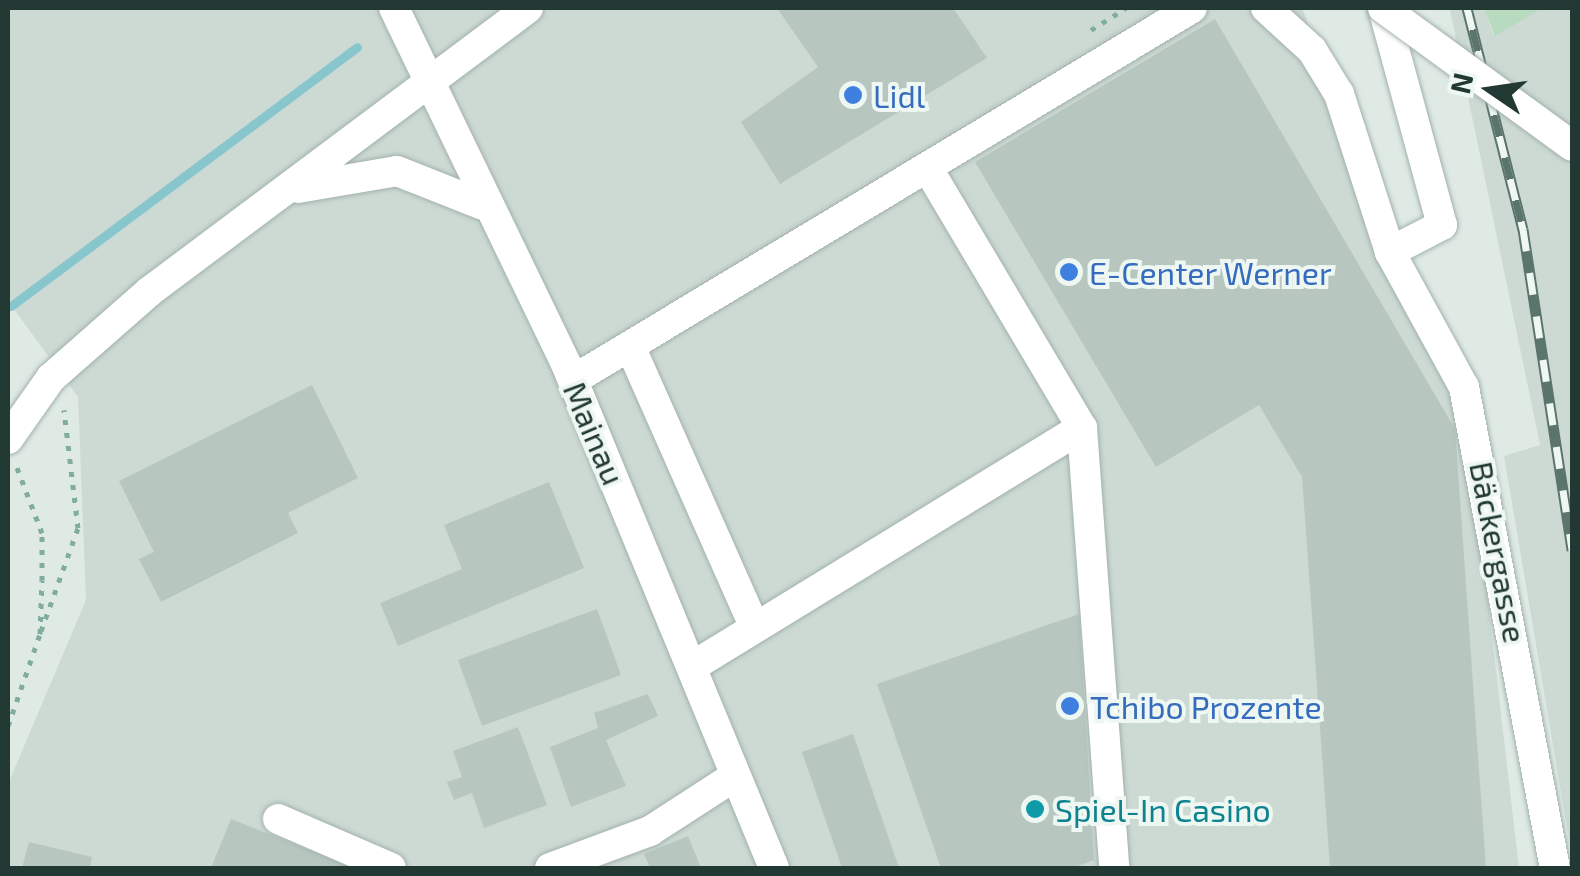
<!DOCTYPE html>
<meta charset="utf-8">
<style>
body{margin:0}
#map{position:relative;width:1580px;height:876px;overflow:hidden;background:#dfeae5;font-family:"Exo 2",sans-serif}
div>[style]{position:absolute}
.built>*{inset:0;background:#cddad3}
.green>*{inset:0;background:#b8dbc0}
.stream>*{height:9px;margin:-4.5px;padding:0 4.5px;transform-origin:4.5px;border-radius:4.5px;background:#88c6ce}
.building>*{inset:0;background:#b7c7c0}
.path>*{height:5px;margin-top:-2.5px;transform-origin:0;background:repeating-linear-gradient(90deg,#80ad9d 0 5px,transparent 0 13px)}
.roads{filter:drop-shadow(0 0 2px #a2b1ac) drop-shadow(0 0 2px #a2b1ac)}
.minor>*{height:30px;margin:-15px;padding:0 15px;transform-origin:15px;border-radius:15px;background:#fff}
.rail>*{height:11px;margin-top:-5.5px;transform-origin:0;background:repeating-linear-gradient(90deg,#eff7f3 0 22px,#5b756d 0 44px);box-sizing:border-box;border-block:2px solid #5b756d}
.bridges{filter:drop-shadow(0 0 2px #a2b1ac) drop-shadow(0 0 2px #a2b1ac)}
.minor-bridge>*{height:30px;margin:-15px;padding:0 15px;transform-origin:15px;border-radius:15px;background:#fff}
.dots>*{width:28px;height:28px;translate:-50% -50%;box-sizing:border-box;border:5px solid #eff7f3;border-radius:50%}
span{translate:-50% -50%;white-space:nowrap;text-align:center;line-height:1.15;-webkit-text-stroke:8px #eff7f3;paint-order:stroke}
.shop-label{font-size:32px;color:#366cbe}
.left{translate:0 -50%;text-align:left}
.street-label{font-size:32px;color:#213932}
.culture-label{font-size:32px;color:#0d838f}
.frame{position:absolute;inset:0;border:10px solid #213932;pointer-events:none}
.north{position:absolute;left:1440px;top:40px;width:100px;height:100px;-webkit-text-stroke:8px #eff7f3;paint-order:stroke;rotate:283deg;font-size:28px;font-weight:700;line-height:40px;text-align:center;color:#213932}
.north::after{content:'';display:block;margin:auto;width:35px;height:45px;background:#213932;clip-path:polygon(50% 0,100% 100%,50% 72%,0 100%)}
</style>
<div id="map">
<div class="built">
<div style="clip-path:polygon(8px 8px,1302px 8px,1470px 448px,1519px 868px,8px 868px,8px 784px,86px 600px,78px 397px,8px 301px)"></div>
<div style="clip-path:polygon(1484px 8px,1494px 35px,1543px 8px,1572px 8px,1572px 857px,1504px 456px,1540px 445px,1450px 10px)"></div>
</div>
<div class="green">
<div style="clip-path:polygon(1484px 8px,1543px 8px,1495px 36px)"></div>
</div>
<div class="stream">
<div style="left:11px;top:306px;width:432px;rotate:-36.8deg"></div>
</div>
<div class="building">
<div style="clip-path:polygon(777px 8px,953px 8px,987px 58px,780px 184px,741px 122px,818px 67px)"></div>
<div style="clip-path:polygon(1215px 19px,1455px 429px,1486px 868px,1330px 868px,1302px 477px,1259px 405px,1156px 467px,975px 162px)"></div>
<div style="clip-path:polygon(312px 385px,358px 478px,288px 513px,298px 533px,161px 602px,139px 559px,154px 552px,119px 481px)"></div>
<div style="clip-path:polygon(549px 482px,584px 568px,398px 646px,380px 603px,462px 569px,444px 525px)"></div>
<div style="clip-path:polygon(597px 609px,621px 675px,482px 726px,458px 660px)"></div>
<div style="clip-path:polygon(1079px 614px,1094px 860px,1072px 868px,941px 868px,877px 684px)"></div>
<div style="clip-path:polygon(648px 694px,658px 716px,606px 740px,626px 786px,571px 807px,550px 747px,598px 728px,594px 713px)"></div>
<div style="clip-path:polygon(518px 727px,547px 805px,484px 828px,472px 793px,454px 800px,447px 782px,462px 777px,453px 751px)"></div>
<div style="clip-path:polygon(853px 734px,899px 868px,842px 868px,802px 752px)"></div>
<div style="clip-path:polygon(231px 819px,354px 868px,211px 868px)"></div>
<div style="clip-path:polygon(688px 836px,701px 868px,650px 868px,644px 854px)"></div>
<div style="clip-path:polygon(29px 842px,92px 857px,90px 868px,22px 868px)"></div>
</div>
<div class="path">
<div style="left:1091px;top:30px;width:41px;rotate:-32.2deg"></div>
<div style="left:41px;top:631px;width:109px;rotate:-70.2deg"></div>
<div style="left:78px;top:528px;width:119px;rotate:-96.8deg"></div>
<div style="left:8px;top:726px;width:97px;rotate:-70.8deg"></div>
<div style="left:40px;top:634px;width:54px;rotate:-87.9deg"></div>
<div style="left:42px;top:580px;width:47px;rotate:-90deg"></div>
<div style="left:42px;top:533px;width:73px;rotate:-110.9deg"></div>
</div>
<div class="roads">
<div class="minor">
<div style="left:394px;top:8px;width:395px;rotate:64.2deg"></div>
<div style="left:566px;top:364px;width:545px;rotate:67.57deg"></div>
<div style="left:1266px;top:8px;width:62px;rotate:42.4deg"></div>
<div style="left:1312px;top:50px;width:52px;rotate:58.5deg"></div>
<div style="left:1339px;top:94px;width:166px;rotate:72.1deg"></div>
<div style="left:1390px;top:252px;width:154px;rotate:61.3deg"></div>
<div style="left:1464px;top:387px;width:490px;rotate:79.3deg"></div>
<div style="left:1383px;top:8px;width:225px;rotate:74.8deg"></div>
<div style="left:1442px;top:225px;width:59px;rotate:152.6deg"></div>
<div style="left:298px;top:188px;width:100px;rotate:-9.7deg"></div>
<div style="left:397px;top:171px;width:92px;rotate:21.6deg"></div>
<div style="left:630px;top:346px;width:304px;rotate:66.1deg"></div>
<div style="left:573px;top:380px;width:722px;rotate:-31deg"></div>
<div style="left:1082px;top:428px;width:441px;rotate:85.8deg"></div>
<div style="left:8px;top:439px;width:75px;rotate:-54.8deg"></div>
<div style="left:51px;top:378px;width:132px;rotate:-41.3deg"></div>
<div style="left:150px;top:291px;width:472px;rotate:-36.8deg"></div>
<div style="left:693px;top:666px;width:456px;rotate:-31.5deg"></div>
<div style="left:1082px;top:428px;width:301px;rotate:-120.7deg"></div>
<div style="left:278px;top:819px;width:123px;rotate:23.4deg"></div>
<div style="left:550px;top:868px;width:107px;rotate:-20.3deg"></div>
<div style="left:650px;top:831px;width:101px;rotate:-32.9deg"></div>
</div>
</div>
<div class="rail">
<div style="left:1467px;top:8px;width:228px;rotate:75.8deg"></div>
<div style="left:1523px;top:229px;width:325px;rotate:81.3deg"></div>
</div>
<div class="bridges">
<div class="minor-bridge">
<div style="left:1383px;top:8px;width:234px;rotate:36.1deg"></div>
</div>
</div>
<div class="dots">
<div style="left:853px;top:95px;background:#3f7fe0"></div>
<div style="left:1069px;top:272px;background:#3f7fe0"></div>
<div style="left:1070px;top:706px;background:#3f7fe0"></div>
<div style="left:1035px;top:809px;background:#0f9aa8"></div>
</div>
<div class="shop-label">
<span class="left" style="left:873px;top:95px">Lidl</span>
<span class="left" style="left:1089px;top:272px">E-Center Werner</span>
<span class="left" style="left:1090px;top:706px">Tchibo Prozente</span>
</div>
<div class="street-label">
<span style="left:595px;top:433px;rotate:67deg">Mainau</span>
<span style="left:1499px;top:552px;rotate:79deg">Bäckergasse</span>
</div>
<div class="culture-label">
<span class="left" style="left:1055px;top:809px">Spiel-In Casino</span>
</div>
<div class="frame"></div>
<div class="north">N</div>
</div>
